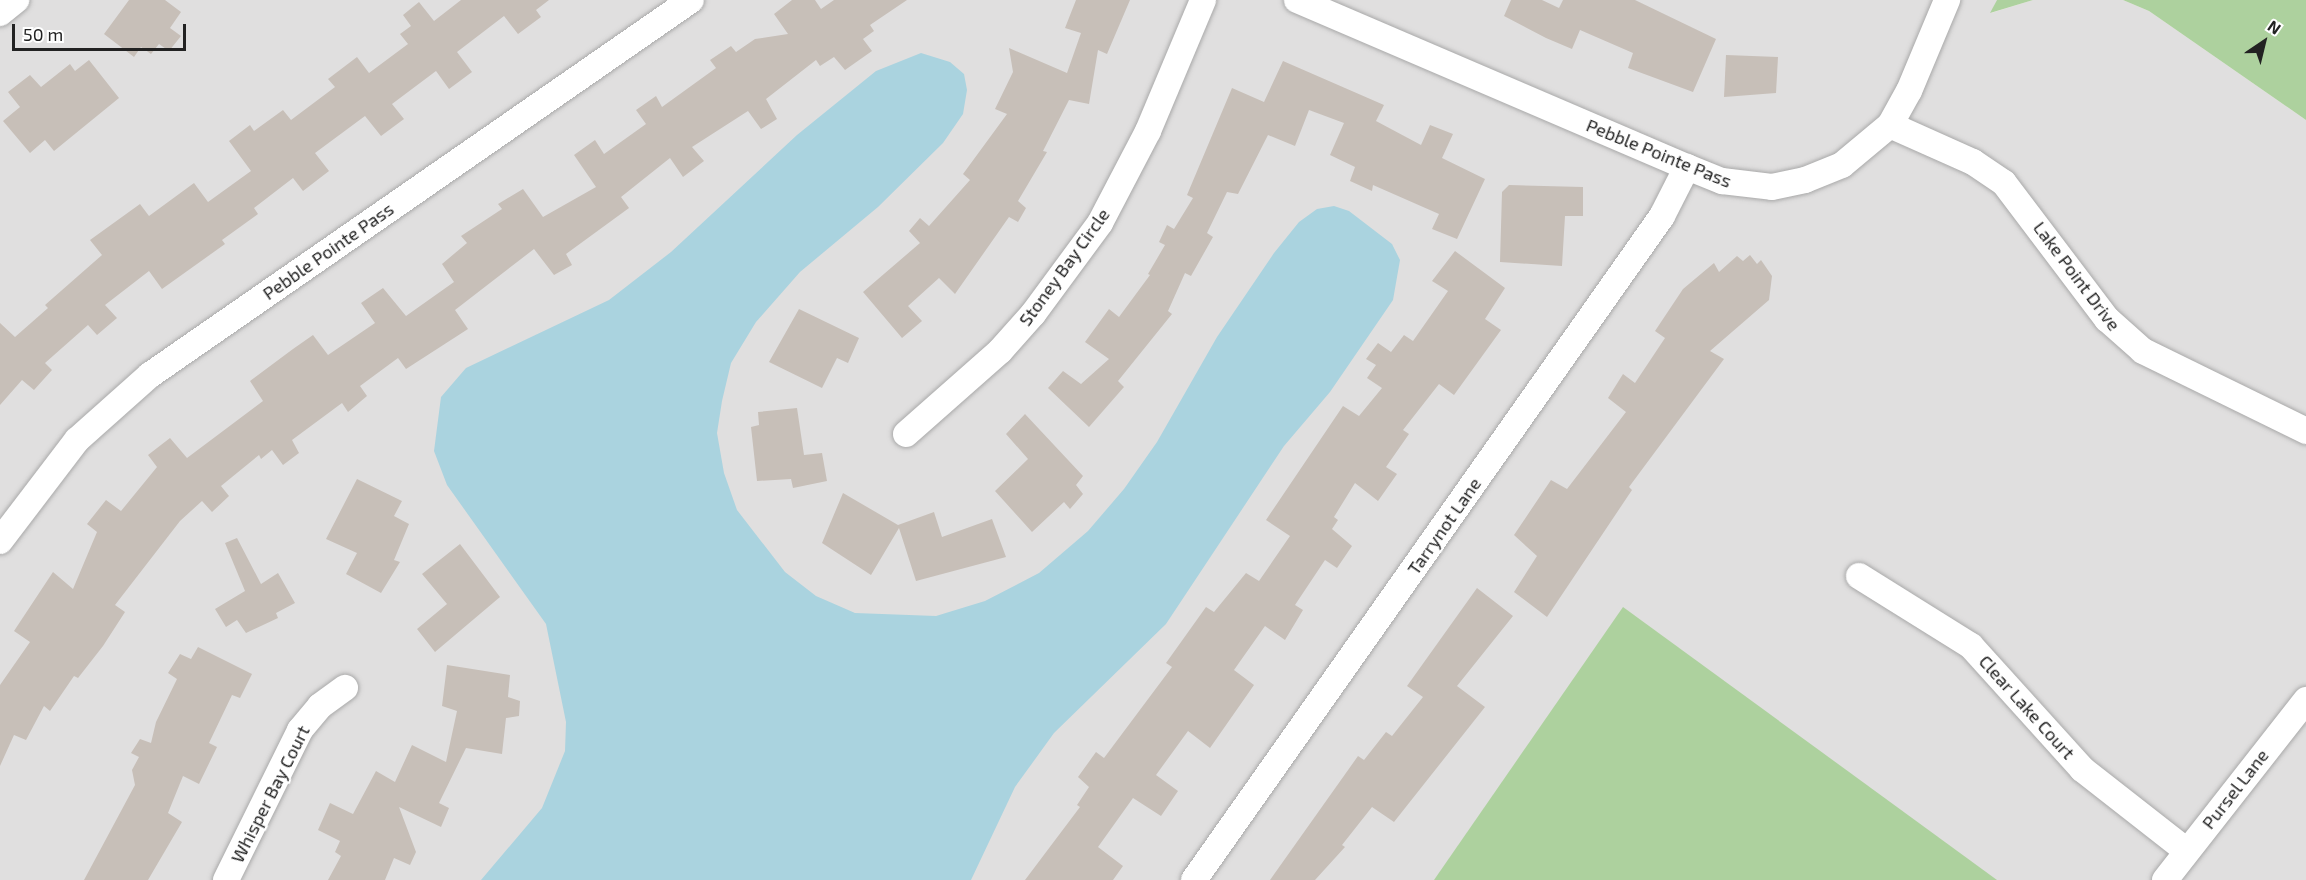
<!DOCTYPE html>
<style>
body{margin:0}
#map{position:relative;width:2306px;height:880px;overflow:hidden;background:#f2efe9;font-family:"Exo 2",sans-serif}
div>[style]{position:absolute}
.residential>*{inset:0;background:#e0dfdf}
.forest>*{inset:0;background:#add19e}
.water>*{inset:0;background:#aad3df}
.building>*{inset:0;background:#c7bfb8}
.roads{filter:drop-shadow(0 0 2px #a9a9a9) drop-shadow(0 0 2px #a9a9a9)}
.minor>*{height:26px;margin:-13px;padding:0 13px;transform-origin:13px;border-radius:13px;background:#fff}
span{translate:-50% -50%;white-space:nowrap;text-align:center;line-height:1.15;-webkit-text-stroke:4.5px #fff;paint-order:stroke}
.street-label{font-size:18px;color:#222}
.north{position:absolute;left:2234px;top:12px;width:60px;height:60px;-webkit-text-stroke:4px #fff;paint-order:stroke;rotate:35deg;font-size:16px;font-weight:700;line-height:24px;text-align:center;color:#222}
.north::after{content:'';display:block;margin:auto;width:21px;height:27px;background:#222;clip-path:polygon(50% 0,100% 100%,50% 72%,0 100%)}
.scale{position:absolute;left:12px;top:24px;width:174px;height:27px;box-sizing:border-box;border:3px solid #222;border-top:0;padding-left:8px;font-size:18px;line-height:21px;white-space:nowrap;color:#222;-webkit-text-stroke:4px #fff;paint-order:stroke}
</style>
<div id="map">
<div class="residential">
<div style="clip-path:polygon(0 0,1997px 0,1991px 13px,2033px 0,2123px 0,2149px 11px,2306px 120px,2306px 880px,0 880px)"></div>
</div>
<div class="forest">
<div style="clip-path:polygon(1997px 0,2033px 0,1990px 13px)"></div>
<div style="clip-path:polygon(2123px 0,2306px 0,2306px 120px,2149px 11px)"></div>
<div style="clip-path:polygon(1623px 607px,1997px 880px,1434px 880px)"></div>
</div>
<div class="water">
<div style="clip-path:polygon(921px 53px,950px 62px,964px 74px,967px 90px,963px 114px,943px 143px,878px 207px,800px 272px,756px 322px,731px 363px,722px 401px,717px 433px,724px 473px,737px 510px,785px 572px,816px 596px,855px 613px,936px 616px,985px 601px,1039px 573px,1088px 531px,1124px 489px,1157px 442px,1217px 337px,1274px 253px,1299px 222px,1317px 209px,1334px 206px,1349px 211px,1392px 244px,1400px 260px,1393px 300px,1330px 392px,1284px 446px,1166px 624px,1054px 733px,1015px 787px,971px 880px,481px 880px,542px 808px,565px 751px,566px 722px,546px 624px,447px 485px,434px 451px,441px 397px,466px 368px,609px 300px,671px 252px,797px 135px,876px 71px)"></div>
</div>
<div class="building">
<div style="clip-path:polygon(129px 0,165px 0,181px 12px,170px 28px,181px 36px,169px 51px,159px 44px,151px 54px,141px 47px,134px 57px,104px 34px)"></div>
<div style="clip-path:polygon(461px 0,549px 0,536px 10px,541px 17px,518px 34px,504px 16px,457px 52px,472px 72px,449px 89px,436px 71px,392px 104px,404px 119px,381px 136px,365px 116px,315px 153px,329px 171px,303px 191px,293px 178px,254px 208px,258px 214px,222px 240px,225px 244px,162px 289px,149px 271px,105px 305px,117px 318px,97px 335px,88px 325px,45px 363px,52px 370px,34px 390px,22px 380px,0 405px,0 323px,15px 337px,48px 308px,45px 305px,102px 255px,90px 240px,140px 204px,149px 216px,194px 183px,208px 202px,251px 171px,229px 141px,250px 125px,254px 131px,283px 110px,291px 120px,335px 87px,328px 79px,357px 57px,369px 73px,408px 44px,400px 34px,411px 26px,403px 15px,419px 2px,434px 21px)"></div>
<div style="clip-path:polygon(792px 0,815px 0,821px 9px,834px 0,907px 0,870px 25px,874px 31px,863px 39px,872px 51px,845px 70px,834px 57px,820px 66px,816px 60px,766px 99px,777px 119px,761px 129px,748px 111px,692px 147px,704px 161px,683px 177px,670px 158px,621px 197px,629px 208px,566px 254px,572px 265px,554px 275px,534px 249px,455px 310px,468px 329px,406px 369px,398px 358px,360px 386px,367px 396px,348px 412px,342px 403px,292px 440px,299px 453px,283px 465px,272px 450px,261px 459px,259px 455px,221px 486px,229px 496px,212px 512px,202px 501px,180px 521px,115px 605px,125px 612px,103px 646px,78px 678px,74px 676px,50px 711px,44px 706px,26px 740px,14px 735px,0 766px,0 685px,30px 642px,14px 631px,53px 572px,73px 589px,97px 532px,87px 524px,106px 500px,121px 511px,157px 467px,148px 455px,170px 438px,187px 458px,263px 401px,250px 381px,293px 349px,313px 335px,328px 355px,375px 323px,361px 303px,383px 288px,406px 316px,454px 282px,442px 264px,467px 243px,461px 236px,502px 209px,498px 204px,523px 189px,543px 217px,596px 187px,574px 155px,595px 140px,604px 154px,646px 124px,636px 110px,656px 96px,662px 107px,716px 68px,710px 60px,731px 46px,736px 52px,755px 39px,788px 34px,774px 14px)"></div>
<div style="clip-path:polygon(1076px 0,1130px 0,1107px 54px,1098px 50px,1089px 104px,1069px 100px,1043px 151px,1047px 152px,1018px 201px,1026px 208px,1018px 222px,1009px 217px,955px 294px,939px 278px,908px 306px,922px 321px,902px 338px,863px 292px,920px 243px,909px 231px,920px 218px,929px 226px,970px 180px,963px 174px,1007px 114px,995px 109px,1013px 72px,1009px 48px,1067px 73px,1081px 33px,1065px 28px)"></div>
<div style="clip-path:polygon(1511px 0,1542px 0,1559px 8px,1563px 0,1635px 0,1716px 39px,1693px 92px,1628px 68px,1633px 53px,1580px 30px,1572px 49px,1546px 38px,1504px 16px)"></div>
<div style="clip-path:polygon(1726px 55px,1778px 57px,1776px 93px,1724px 97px)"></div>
<div style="clip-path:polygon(89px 60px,119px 98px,54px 151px,45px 140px,30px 153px,3px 121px,20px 107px,8px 92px,30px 75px,41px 87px,70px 64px,75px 71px)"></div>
<div style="clip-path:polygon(1283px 61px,1384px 105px,1376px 121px,1421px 145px,1430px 125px,1453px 134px,1442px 158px,1485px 179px,1457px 239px,1432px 229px,1439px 214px,1373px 185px,1372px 191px,1350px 181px,1355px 167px,1330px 155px,1344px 123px,1309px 110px,1295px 146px,1268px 135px,1238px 194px,1227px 192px,1207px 233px,1213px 237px,1191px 276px,1185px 273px,1168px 311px,1172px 314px,1118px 381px,1124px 387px,1089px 427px,1048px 388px,1063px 371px,1081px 384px,1109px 359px,1085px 342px,1109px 309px,1119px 317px,1150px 275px,1148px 274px,1165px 245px,1159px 242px,1167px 225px,1174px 229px,1193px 198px,1187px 195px,1232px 88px,1264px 102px)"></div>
<div style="clip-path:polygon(1509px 185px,1583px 187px,1583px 216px,1565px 216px,1562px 266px,1500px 262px,1502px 192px)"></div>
<div style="clip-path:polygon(1455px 251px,1505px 288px,1485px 319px,1501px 330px,1454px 395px,1439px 384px,1403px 430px,1409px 434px,1386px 467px,1397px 474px,1378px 501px,1355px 483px,1334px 517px,1338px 520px,1332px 529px,1352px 546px,1337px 568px,1325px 560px,1295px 605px,1303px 610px,1285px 640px,1265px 626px,1234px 670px,1254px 685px,1210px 748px,1188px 731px,1156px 775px,1178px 791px,1161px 816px,1133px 798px,1098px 847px,1123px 866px,1113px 880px,1025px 880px,1080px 807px,1077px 805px,1089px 787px,1078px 777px,1096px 752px,1104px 758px,1172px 667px,1166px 663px,1206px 607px,1214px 612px,1246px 573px,1259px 581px,1290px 536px,1266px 520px,1343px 406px,1359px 416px,1382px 388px,1367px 378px,1376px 365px,1366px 359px,1378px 343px,1391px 352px,1404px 335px,1413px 341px,1448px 291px,1432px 281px)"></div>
<div style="clip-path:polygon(1750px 255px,1757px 264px,1761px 260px,1772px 276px,1769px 300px,1710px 351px,1724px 359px,1629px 487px,1632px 490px,1547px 617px,1514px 592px,1537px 556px,1514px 535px,1551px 480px,1567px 489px,1626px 412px,1608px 398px,1623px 374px,1635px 383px,1665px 338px,1655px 331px,1683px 289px,1714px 263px,1719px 272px,1737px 256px,1743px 261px)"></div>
<div style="clip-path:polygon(799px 309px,859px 338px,848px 363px,837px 358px,822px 388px,769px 362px)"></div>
<div style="clip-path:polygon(797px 408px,804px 455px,822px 453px,827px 481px,793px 488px,791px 479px,757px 481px,751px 427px,759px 425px,758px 412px)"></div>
<div style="clip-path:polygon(1025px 414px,1083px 476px,1076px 485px,1083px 494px,1070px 509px,1064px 502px,1032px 532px,995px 491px,1028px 459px,1006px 434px)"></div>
<div style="clip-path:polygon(357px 479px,402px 501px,394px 516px,409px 524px,394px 560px,400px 562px,381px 593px,346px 574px,357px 553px,326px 539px)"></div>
<div style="clip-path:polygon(843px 493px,898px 525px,934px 512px,942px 537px,992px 519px,1006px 557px,916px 581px,899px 528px,871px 575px,822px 543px)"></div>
<div style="clip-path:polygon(237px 538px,261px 584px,278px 573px,295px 603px,276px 613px,278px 618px,246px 633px,237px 620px,226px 627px,215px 609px,245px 591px,225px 543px)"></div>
<div style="clip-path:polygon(460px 544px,500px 597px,435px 652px,417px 629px,447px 604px,422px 574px)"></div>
<div style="clip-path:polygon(1477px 588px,1513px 616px,1457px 686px,1485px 707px,1394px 822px,1372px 807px,1342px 845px,1345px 847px,1315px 880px,1270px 880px,1358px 756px,1364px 760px,1386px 732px,1392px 736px,1423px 697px,1407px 686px)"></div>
<div style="clip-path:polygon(198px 647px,252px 674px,240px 698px,232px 695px,209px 743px,217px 747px,199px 784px,183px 776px,168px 813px,182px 822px,148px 880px,84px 880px,135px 785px,132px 770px,139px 757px,131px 753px,140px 739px,151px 743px,156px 722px,177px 679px,168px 673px,180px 654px,191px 659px)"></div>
<div style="clip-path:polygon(447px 665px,510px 675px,508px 697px,520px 701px,519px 716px,506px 718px,502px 754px,466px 748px,439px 803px,449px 808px,441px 827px,399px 807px,416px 852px,410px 865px,394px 858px,385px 880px,328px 880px,341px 856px,335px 852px,340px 841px,318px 830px,330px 803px,353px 814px,376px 771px,395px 782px,412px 745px,446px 762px,457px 711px,442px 706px)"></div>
</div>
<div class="roads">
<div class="minor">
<div style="left:1297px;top:0;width:424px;rotate:23.2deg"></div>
<div style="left:1687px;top:167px;width:38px;rotate:22deg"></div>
<div style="left:1722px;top:181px;width:50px;rotate:6.8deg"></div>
<div style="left:1772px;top:187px;width:34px;rotate:-12deg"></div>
<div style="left:1805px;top:180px;width:40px;rotate:-22deg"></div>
<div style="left:1842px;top:165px;width:62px;rotate:-39.8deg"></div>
<div style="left:1890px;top:125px;width:39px;rotate:-61deg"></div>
<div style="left:1909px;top:91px;width:99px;rotate:-67.3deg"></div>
<div style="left:0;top:13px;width:21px;rotate:-39deg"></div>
<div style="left:1890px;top:125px;width:91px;rotate:24deg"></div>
<div style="left:1973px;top:162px;width:37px;rotate:34deg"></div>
<div style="left:2004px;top:183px;width:171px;rotate:52.9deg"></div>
<div style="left:2107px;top:319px;width:48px;rotate:41.6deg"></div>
<div style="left:2143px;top:351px;width:182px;rotate:26.1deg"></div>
<div style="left:906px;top:434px;width:125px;rotate:-41.4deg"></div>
<div style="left:1000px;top:351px;width:50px;rotate:-48.3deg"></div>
<div style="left:1033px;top:314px;width:113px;rotate:-53.6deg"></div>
<div style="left:1100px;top:223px;width:104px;rotate:-62.4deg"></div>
<div style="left:1148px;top:131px;width:142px;rotate:-67.2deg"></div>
<div style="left:0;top:541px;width:127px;rotate:-52.7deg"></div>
<div style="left:77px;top:440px;width:98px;rotate:-41.7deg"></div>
<div style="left:150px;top:375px;width:658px;rotate:-34.73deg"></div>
<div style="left:1859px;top:576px;width:132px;rotate:32deg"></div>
<div style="left:1971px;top:646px;width:166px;rotate:47.9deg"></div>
<div style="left:2082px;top:769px;width:133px;rotate:38deg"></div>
<div style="left:226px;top:880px;width:167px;rotate:-63.7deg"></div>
<div style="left:300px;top:730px;width:31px;rotate:-50deg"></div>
<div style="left:320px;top:706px;width:31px;rotate:-36deg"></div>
<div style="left:1194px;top:880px;width:812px;rotate:-54.82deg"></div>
<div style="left:1662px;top:216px;width:55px;rotate:-63deg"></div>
<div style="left:2165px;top:880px;width:229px;rotate:-51.9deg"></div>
</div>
</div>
<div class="street-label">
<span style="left:1659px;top:153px;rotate:22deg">Pebble Pointe Pass</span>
<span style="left:328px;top:251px;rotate:-35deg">Pebble Pointe Pass</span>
<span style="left:1064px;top:267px;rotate:-54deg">Stoney Bay Circle</span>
<span style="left:2077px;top:276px;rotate:53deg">Lake Point Drive</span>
<span style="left:1444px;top:526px;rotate:-55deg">Tarrynot Lane</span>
<span style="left:2027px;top:707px;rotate:48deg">Clear Lake Court</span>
<span style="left:2235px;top:789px;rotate:-52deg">Pursel Lane</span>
<span style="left:270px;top:794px;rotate:-63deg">Whisper Bay Court</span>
</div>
<div class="north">N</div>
<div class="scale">50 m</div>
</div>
